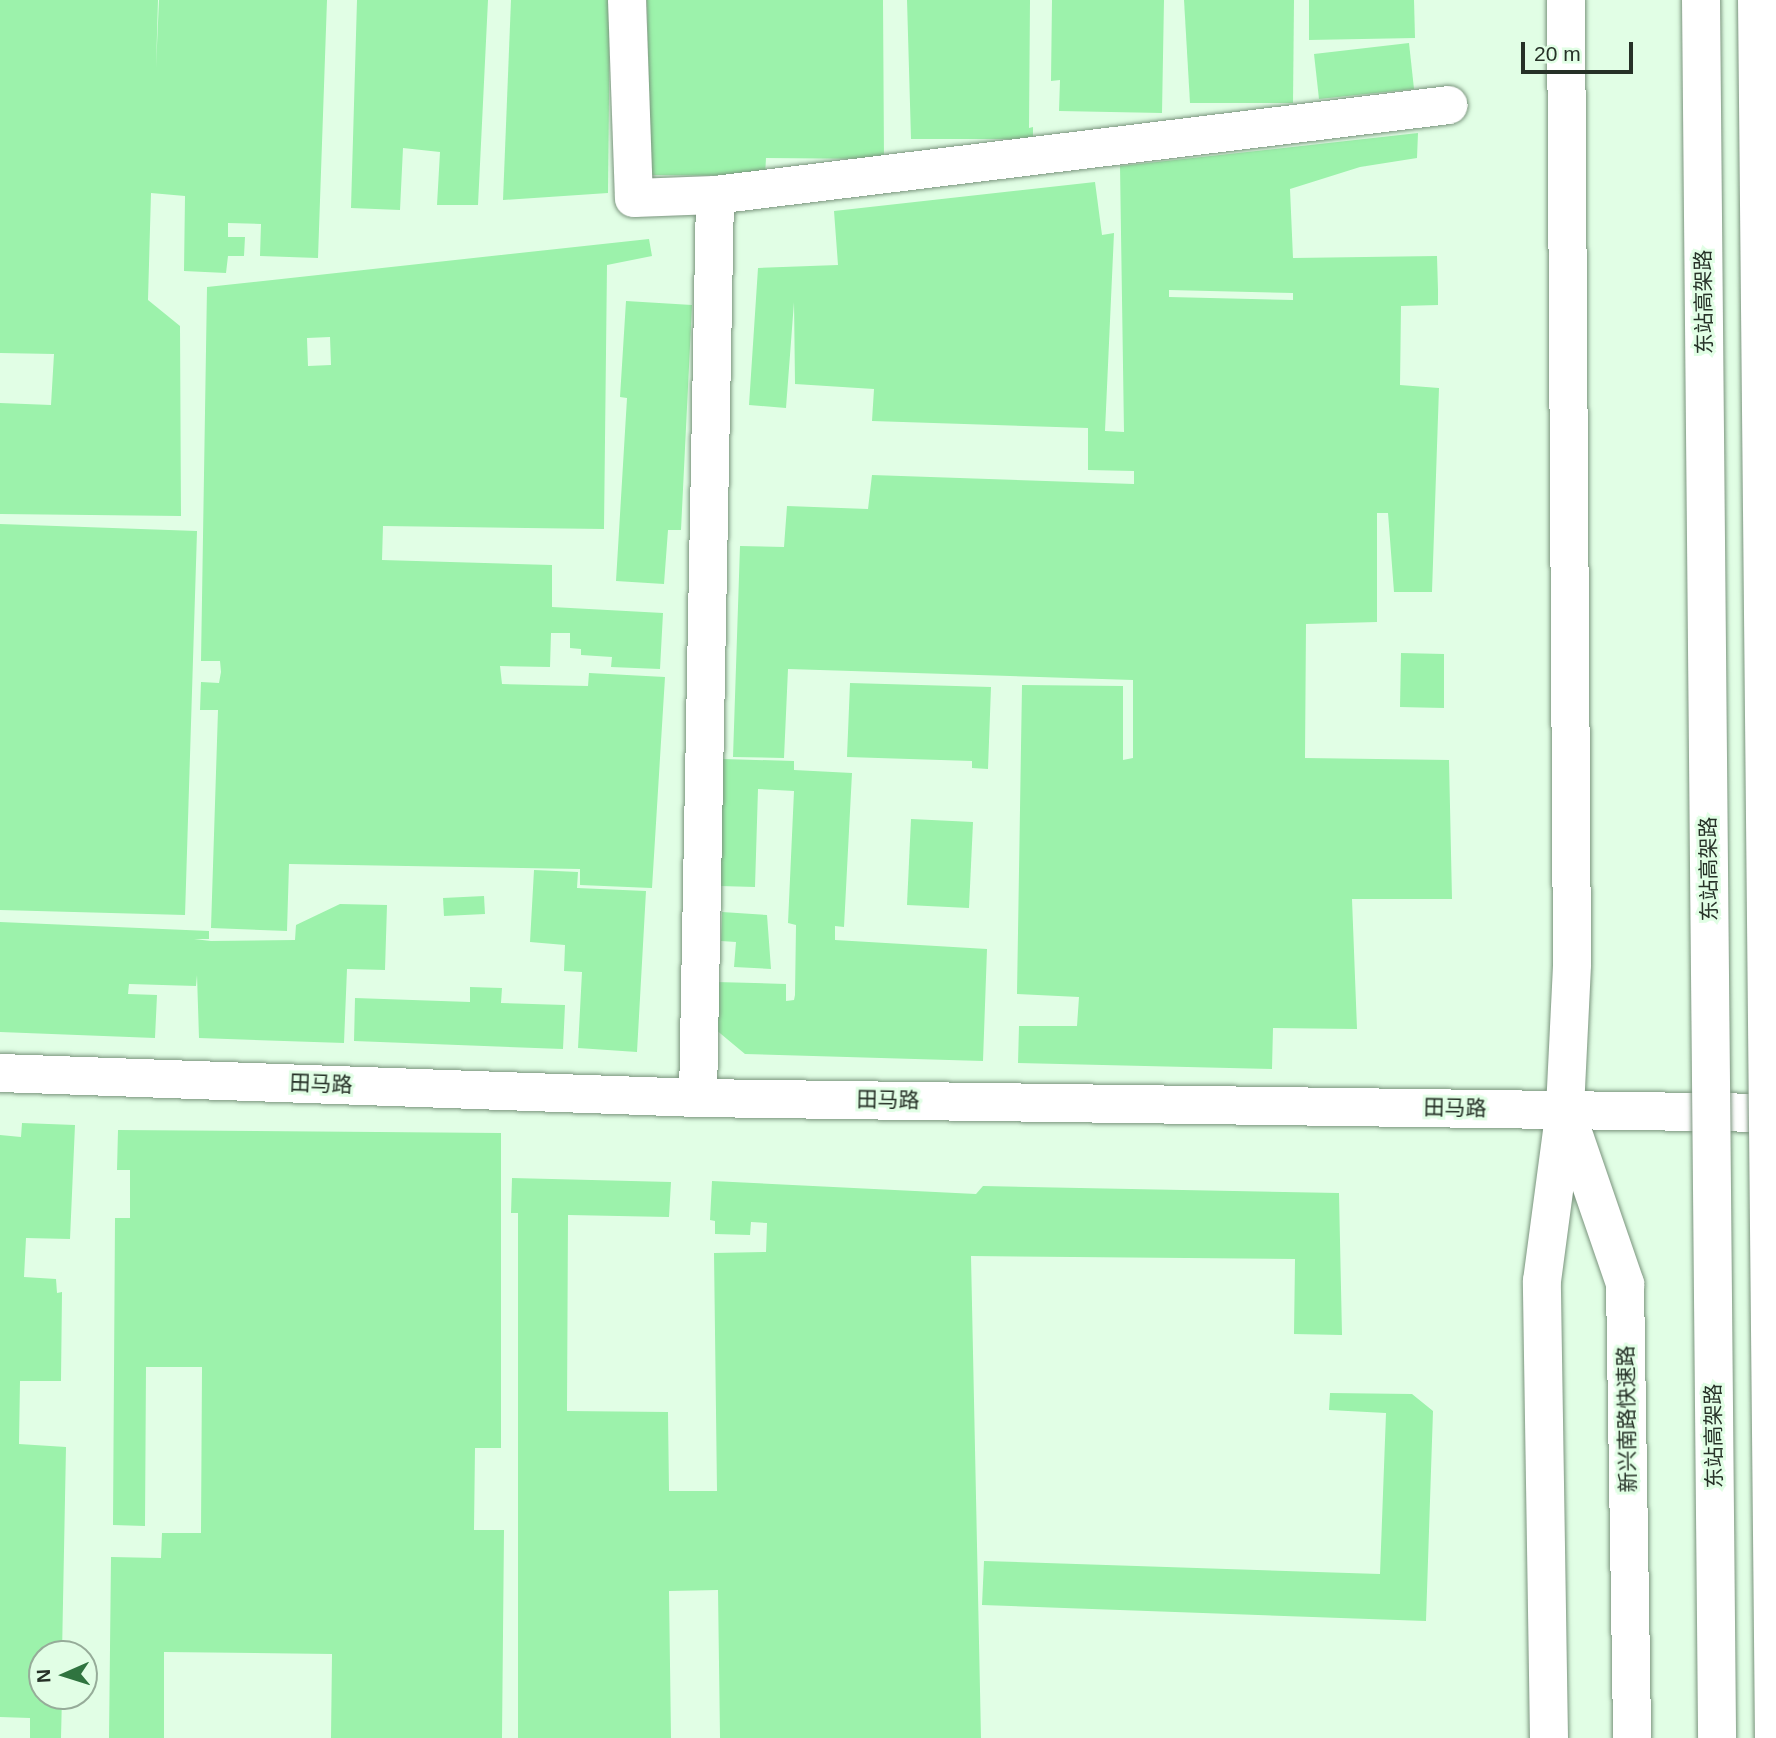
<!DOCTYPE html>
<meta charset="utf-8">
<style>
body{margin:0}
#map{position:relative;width:1776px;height:1738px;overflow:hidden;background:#e1fee5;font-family:Helvetica,"Noto Sans SC",sans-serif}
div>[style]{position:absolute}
.building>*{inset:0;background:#9cf2ab}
.roads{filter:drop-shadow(0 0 2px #7a947d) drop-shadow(0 0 2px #7a947d)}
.minor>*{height:38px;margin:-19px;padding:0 19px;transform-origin:19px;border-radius:19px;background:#fff}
.major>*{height:38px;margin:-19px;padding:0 19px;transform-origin:19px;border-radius:19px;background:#fff}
.bridges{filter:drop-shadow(0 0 2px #7a947d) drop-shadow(0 0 2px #7a947d)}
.major-bridge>*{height:38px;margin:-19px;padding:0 19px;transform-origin:19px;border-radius:19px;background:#fff}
span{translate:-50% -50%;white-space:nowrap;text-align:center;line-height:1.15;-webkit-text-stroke:6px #e1fee5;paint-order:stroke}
.street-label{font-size:21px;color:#263127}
.north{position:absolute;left:28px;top:1640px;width:70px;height:70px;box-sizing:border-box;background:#e1fee5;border:2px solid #96ac99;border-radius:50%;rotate:267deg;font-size:19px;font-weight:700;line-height:28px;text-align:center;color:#263127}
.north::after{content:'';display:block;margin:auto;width:24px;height:32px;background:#2f743f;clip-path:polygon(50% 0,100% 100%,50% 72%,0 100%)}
.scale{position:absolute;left:1521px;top:42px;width:112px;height:32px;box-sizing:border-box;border:4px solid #263127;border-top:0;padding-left:9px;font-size:21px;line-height:24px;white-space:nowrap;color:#263127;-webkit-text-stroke:5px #e1fee5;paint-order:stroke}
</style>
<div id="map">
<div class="building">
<div style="clip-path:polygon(0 0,158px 0,156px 68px,159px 0,327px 0,318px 258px,260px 256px,261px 224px,228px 223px,228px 237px,245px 237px,244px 256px,228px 256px,226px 273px,184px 271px,185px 196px,151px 193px,148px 300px,180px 326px,181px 516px,0 514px,0 403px,51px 405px,54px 354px,0 353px)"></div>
<div style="clip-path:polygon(357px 0,488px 0,478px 205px,437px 205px,440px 152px,403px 148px,400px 210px,351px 208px)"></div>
<div style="clip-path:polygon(511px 0,610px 0,608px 193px,503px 200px)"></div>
<div style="clip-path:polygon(647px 0,883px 0,884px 159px,766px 158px,765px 176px,651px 175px)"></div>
<div style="clip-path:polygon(907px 0,1030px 0,1029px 128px,1033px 127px,1033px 139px,911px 139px)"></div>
<div style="clip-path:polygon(1052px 0,1164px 0,1162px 113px,1059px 111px,1060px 80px,1051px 81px)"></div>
<div style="clip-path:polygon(1184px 0,1294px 0,1293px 103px,1190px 103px)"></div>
<div style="clip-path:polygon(1309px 0,1414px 0,1415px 38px,1309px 40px)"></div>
<div style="clip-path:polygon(1409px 43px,1414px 89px,1319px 99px,1314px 54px)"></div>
<div style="clip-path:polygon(evenodd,1418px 133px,1417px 158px,1360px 167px,1290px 189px,1293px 258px,1437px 256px,1438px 290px,1438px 305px,1401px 306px,1400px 385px,1439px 388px,1432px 592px,1394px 592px,1388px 513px,1377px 513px,1377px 622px,1306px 624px,1305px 758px,1449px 760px,1452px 899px,1352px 899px,1357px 1029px,1273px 1028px,1272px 1069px,1018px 1063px,1019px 1026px,1077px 1026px,1079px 997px,1017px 994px,1022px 685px,1123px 686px,1123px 760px,1133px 758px,1133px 680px,788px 669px,784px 758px,733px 757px,740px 546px,784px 547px,787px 506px,868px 509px,872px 475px,1134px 484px,1134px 471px,1088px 470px,1088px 428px,872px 421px,874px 389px,795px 384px,794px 302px,786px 408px,749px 405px,758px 268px,838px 265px,834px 211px,1095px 182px,1102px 235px,1114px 233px,1105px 431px,1124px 432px,1120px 166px,1418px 133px,1169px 290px,1293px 293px,1293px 300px,1169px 297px,1169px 290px)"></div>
<div style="clip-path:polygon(evenodd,649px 239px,652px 256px,607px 265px,604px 529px,383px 526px,382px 560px,552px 565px,552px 607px,663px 613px,660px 669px,611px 667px,612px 657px,581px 655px,581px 649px,570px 648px,570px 633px,551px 633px,550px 667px,500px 666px,502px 684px,588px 686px,589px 673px,665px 677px,652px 888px,580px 885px,580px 869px,289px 864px,287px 931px,211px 928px,218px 710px,200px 710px,201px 682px,219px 683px,221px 672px,220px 661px,201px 661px,207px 287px,649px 239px,330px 337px,331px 365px,308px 366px,307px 338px,330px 337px)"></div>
<div style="clip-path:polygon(626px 301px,692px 305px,681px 530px,668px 530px,664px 584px,616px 581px,627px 398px,620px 397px)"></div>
<div style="clip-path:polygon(0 524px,197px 531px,185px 915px,0 910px)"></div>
<div style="clip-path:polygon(1401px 653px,1444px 654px,1444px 708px,1400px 707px)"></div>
<div style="clip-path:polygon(850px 683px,991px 687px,988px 769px,972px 768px,972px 761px,847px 757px)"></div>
<div style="clip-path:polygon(723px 759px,794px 761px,794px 770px,852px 773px,844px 927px,835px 926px,835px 940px,987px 949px,983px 1061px,745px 1054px,715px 1029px,716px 982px,786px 984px,786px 1001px,794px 1000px,795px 995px,796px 925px,788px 923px,794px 791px,758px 789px,755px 887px,720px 886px)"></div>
<div style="clip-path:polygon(911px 819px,973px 822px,969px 908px,907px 905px)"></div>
<div style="clip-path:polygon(534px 870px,578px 872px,577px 888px,646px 891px,637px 1052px,578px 1048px,582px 972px,564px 971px,565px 945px,530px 942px)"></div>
<div style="clip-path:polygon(484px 896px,485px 914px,444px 916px,443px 898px)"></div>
<div style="clip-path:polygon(340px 904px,387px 905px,385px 970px,347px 969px,344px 1043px,199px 1038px,197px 975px,196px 986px,129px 984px,128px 994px,157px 995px,155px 1038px,0 1032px,0 922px,209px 931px,209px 939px,194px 939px,211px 941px,295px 940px,296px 925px)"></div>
<div style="clip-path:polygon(722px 912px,767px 915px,771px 969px,734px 967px,736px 942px,721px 941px)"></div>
<div style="clip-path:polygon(470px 987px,502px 988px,501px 1003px,565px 1005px,563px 1049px,354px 1041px,355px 998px,470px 1002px)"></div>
<div style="clip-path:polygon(22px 1123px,75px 1125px,70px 1239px,26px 1238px,24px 1277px,56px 1279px,57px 1293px,62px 1292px,61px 1381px,20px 1381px,19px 1444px,66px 1447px,62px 1654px,42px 1654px,42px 1696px,62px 1696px,61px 1738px,30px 1738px,30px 1718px,0 1717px,0 1135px,21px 1137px)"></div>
<div style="clip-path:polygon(118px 1130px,501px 1133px,501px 1448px,475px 1448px,474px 1530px,504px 1530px,502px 1738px,331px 1738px,332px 1654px,164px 1652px,164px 1738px,109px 1738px,111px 1557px,161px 1558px,162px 1533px,201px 1533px,202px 1367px,146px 1367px,145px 1526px,113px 1525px,115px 1218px,130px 1218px,130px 1170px,117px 1170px)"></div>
<div style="clip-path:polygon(512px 1178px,671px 1182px,669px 1217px,568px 1215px,567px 1411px,668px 1412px,669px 1491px,717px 1491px,714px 1253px,766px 1252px,767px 1223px,751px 1222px,750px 1235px,715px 1234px,715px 1221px,710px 1220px,712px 1181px,976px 1194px,983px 1186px,1339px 1193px,1342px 1335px,1294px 1334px,1295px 1259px,971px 1256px,981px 1738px,720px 1738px,718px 1590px,669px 1591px,671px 1738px,518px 1738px,518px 1213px,511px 1213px)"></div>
<div style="clip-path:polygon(1330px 1393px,1412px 1394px,1433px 1411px,1426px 1621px,982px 1605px,984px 1561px,1380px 1574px,1386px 1413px,1329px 1410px)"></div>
</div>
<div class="roads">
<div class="minor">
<div style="left:627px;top:0;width:198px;rotate:88deg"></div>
<div style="left:634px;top:198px;width:81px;rotate:-2.1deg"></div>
<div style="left:0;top:1073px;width:698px;rotate:2.05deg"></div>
<div style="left:698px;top:1098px;width:1078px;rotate:0.8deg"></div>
<div style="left:698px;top:1098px;width:903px;rotate:-88.92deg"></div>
<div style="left:715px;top:195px;width:739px;rotate:-6.99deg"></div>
</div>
<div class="major">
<div style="left:1568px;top:1118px;width:176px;rotate:71deg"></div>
<div style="left:1625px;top:1284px;width:454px;rotate:89.1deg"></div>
<div style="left:1549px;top:1738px;width:457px;rotate:-90.9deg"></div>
<div style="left:1542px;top:1281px;width:174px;rotate:-82.4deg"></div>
<div style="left:1565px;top:1109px;width:145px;rotate:-87.2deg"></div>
<div style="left:1572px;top:964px;width:964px;rotate:-90.36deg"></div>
</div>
</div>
<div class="bridges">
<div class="major-bridge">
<div style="left:1701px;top:0;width:1738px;rotate:89.47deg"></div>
<div style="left:1757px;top:0;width:1738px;rotate:89.44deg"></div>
</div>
</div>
<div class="street-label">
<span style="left:1704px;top:302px;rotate:-91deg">东站高架路</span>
<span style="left:1709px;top:869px;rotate:-91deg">东站高架路</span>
<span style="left:321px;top:1084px;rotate:2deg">田马路</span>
<span style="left:888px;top:1100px;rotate:1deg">田马路</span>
<span style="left:1455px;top:1108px;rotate:1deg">田马路</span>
<span style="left:1627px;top:1419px;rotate:-91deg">新兴南路快速路</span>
<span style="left:1714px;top:1436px;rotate:-91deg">东站高架路</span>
</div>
<div class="north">N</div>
<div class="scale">20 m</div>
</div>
